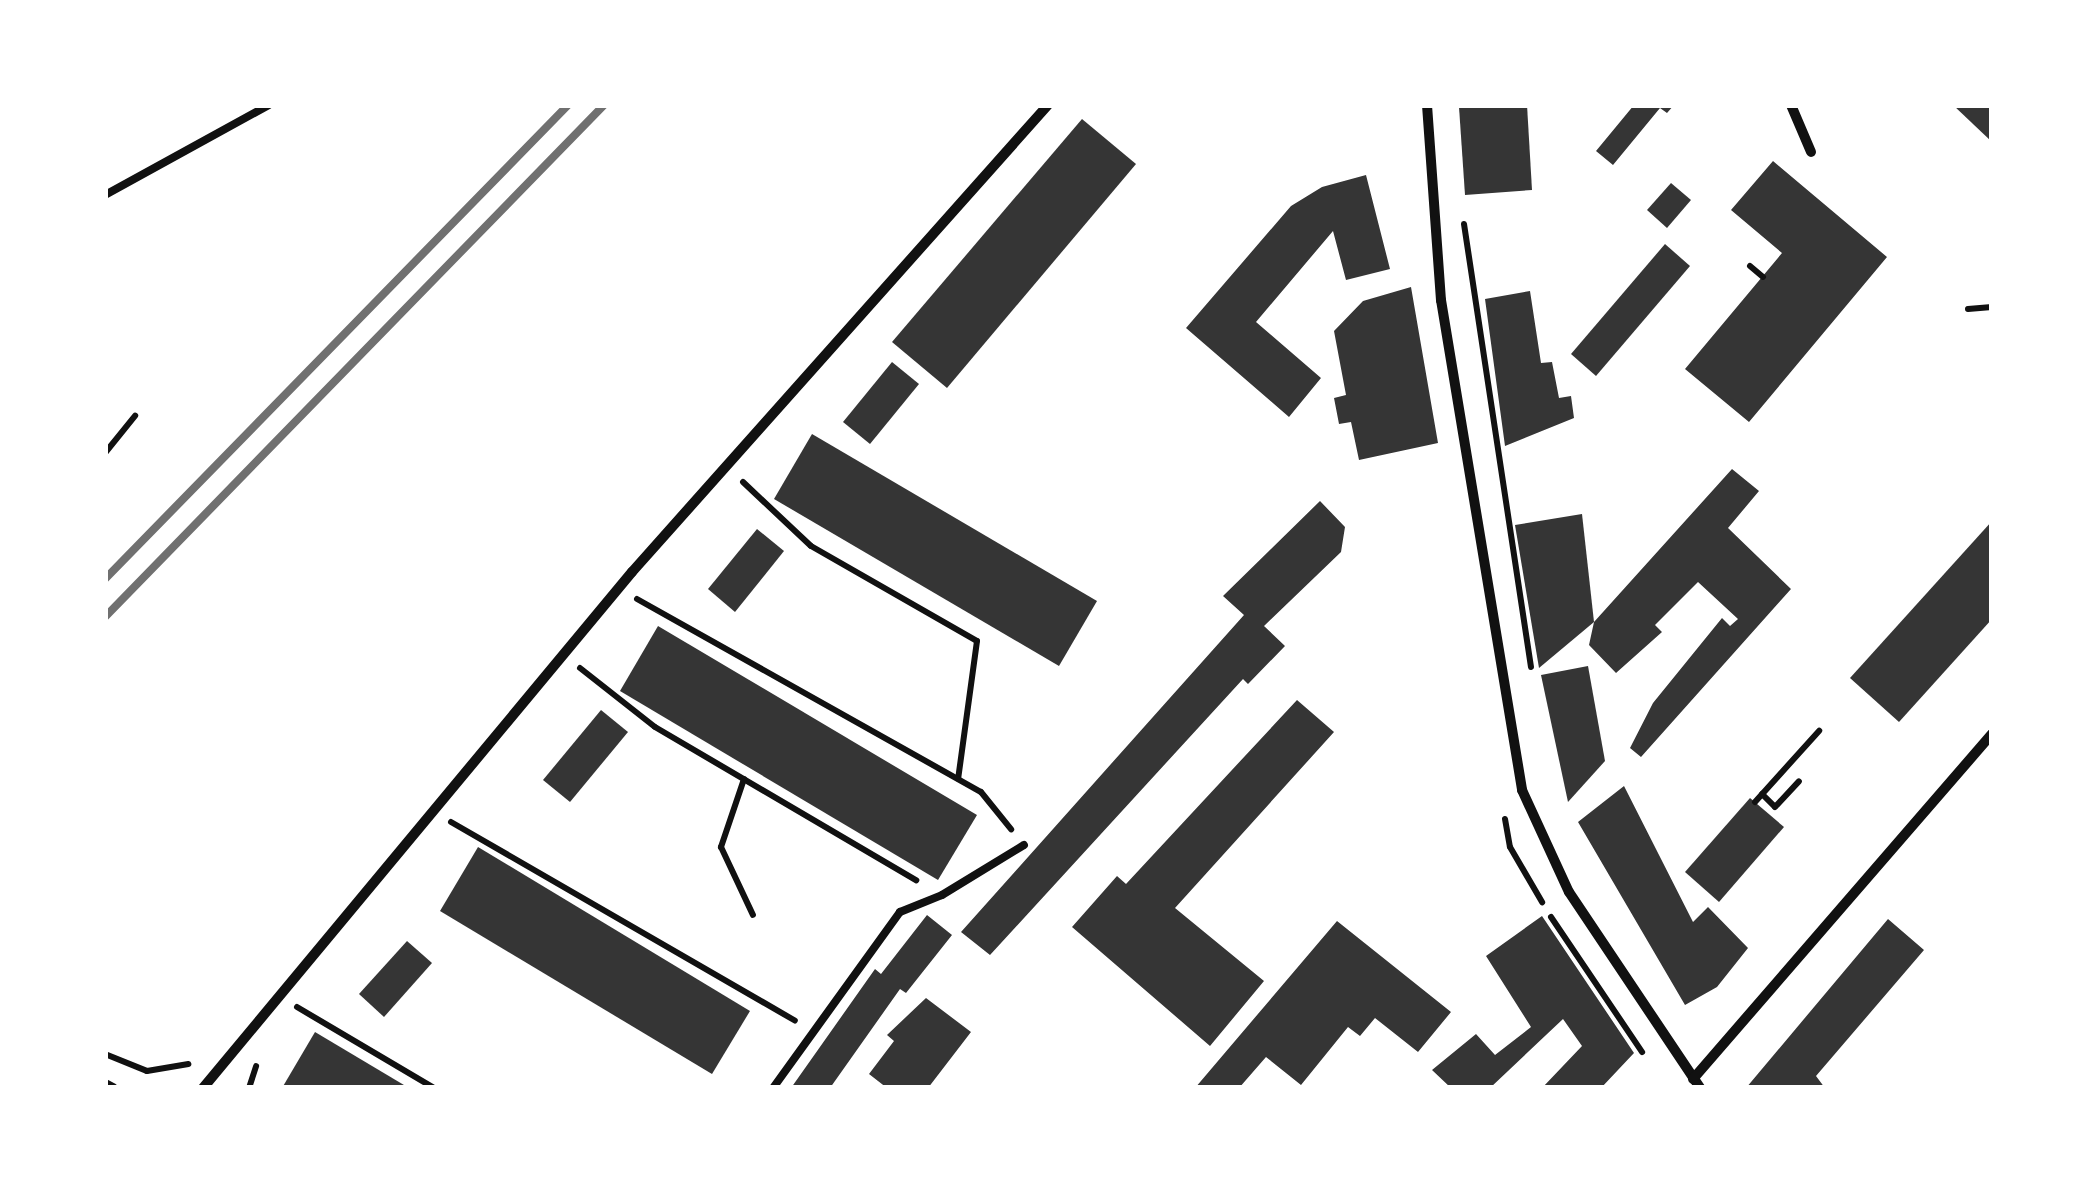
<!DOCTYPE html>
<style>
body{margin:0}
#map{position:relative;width:2097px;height:1193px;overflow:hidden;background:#fff;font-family:"Public Sans",sans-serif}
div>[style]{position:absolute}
.building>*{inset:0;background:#353535}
.path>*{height:6px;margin:-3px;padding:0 3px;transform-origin:3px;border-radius:3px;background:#111}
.service>*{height:8px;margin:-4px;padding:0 4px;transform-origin:4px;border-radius:4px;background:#111}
.minor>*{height:10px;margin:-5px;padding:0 5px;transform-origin:5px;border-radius:5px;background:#111}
.rail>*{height:8px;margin:-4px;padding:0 4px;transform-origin:4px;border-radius:4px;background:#707070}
span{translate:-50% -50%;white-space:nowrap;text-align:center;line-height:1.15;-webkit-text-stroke:10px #fff;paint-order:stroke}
.frame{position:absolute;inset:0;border:108px solid #fff;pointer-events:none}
</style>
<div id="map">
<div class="building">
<div style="clip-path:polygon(1527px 105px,1532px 190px,1465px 195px,1459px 107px)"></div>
<div style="clip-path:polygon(1634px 105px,1674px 105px,1667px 113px,1660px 108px,1613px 165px,1596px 151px)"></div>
<div style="clip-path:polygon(1953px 105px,1992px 105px,1992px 142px)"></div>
<div style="clip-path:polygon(1082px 119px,1136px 164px,947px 388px,892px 342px)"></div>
<div style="clip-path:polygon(1773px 161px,1887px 257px,1749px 422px,1685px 369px,1782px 253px,1731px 210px)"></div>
<div style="clip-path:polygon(1366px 175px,1390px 269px,1346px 280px,1333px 231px,1256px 322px,1321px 378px,1289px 417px,1186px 328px,1291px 206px,1322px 187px)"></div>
<div style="clip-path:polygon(1671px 183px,1691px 200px,1667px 228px,1647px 210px)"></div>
<div style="clip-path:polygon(1665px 244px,1690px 266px,1596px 376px,1571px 354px)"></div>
<div style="clip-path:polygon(1411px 287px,1438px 443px,1359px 460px,1351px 422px,1339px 424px,1334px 398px,1346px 395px,1334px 331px,1363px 301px)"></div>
<div style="clip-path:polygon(1530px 291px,1541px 363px,1552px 362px,1559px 398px,1571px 396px,1574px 418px,1505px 446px,1485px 299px)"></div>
<div style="clip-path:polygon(892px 362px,919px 384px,870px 444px,843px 422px)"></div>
<div style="clip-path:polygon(812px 434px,1097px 601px,1059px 666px,774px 499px)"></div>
<div style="clip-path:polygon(1732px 469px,1759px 491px,1728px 528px,1791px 589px,1641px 757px,1630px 748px,1653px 703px,1722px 618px,1730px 626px,1738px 619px,1698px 582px,1655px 625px,1662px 632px,1616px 673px,1589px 645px,1594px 622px)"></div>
<div style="clip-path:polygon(1320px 501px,1345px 527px,1341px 552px,1264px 626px,1285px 646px,1248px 684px,1243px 679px,990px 955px,961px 932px,1244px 615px,1223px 596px)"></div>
<div style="clip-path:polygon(1582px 514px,1594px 622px,1539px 668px,1515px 525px)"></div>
<div style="clip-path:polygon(1992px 521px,1992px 619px,1899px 722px,1850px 678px)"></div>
<div style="clip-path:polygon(757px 529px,784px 551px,735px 612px,708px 589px)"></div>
<div style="clip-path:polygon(658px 626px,977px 815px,938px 880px,620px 691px)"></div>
<div style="clip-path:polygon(1588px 666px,1605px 761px,1568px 802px,1541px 675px)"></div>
<div style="clip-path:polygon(1297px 700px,1334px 732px,1175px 908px,1264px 981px,1210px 1046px,1072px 927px,1117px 876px,1126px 884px)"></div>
<div style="clip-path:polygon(601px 710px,628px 732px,570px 802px,543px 780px)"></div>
<div style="clip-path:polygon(1624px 786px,1693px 922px,1708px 907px,1748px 948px,1717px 987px,1685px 1005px,1578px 822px)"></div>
<div style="clip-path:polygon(1750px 798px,1784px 827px,1719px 902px,1685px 872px)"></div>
<div style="clip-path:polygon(478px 847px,750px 1011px,712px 1074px,440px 911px)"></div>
<div style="clip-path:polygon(927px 915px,952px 935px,906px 993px,900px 989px,830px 1088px,791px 1088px,875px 969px,881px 974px)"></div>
<div style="clip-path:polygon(1542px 916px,1634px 1053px,1601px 1088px,1542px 1088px,1582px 1046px,1563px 1019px,1490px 1088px,1451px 1088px,1432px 1070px,1476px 1034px,1495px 1055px,1531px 1027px,1486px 956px)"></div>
<div style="clip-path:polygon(1888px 919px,1924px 950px,1816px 1076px,1825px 1088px,1746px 1088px)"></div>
<div style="clip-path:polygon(1337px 921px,1451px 1012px,1418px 1052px,1375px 1018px,1360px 1036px,1348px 1027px,1301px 1085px,1266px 1057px,1239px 1088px,1195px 1088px)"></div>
<div style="clip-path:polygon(407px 941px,432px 963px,384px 1017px,359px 994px)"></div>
<div style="clip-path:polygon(926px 998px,971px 1032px,928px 1088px,887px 1088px,869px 1074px,894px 1041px,887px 1035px)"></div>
<div style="clip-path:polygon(315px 1032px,409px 1088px,282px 1088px)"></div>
</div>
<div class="path">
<div style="left:1464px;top:224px;width:448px;rotate:81.4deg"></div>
<div style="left:1750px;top:266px;width:17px;rotate:40deg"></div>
<div style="left:1968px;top:309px;width:24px;rotate:-5deg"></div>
<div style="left:105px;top:453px;width:48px;rotate:-51deg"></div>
<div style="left:743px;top:482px;width:93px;rotate:43.3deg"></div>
<div style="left:811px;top:546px;width:191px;rotate:29.8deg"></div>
<div style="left:977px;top:641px;width:139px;rotate:97.8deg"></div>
<div style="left:637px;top:599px;width:394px;rotate:29.3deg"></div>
<div style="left:981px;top:792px;width:48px;rotate:51deg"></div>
<div style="left:580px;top:668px;width:95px;rotate:38.2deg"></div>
<div style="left:655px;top:727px;width:303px;rotate:30.4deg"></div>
<div style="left:744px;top:779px;width:72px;rotate:108.7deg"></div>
<div style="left:721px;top:847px;width:75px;rotate:64.8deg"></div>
<div style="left:1762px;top:794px;width:18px;rotate:45deg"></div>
<div style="left:1775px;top:807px;width:35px;rotate:-47deg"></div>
<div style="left:1755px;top:802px;width:96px;rotate:-48deg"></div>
<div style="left:1505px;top:819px;width:28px;rotate:80deg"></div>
<div style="left:1510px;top:847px;width:64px;rotate:59.8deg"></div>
<div style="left:451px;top:822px;width:397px;rotate:30deg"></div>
<div style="left:1551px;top:917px;width:163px;rotate:56deg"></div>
<div style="left:297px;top:1007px;width:159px;rotate:30.6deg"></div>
<div style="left:105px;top:1054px;width:45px;rotate:22deg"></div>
<div style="left:147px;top:1071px;width:42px;rotate:-9.7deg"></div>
<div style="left:249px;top:1088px;width:23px;rotate:-72deg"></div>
</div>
<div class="service">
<div style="left:105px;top:195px;width:187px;rotate:-28.8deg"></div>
<div style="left:773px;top:1088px;width:217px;rotate:-54.2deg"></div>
<div style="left:900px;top:912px;width:45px;rotate:-22deg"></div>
<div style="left:942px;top:895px;width:96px;rotate:-31.4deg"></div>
</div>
<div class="minor">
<div style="left:1427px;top:105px;width:196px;rotate:85.9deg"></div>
<div style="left:1441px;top:300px;width:497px;rotate:80.6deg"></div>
<div style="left:1522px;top:790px;width:112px;rotate:65.3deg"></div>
<div style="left:1569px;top:892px;width:236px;rotate:56.2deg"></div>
<div style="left:1791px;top:105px;width:51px;rotate:66.9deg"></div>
<div style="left:1693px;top:1079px;width:457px;rotate:-49.1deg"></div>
<div style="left:105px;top:1084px;width:9px;rotate:27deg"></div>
<div style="left:203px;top:1088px;width:671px;rotate:-50.26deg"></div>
<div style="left:632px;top:572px;width:625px;rotate:-48.31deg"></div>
</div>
<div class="rail">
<div style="left:105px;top:579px;width:663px;rotate:-45.67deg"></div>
<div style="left:105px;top:617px;width:715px;rotate:-45.74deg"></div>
</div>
<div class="frame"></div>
</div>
